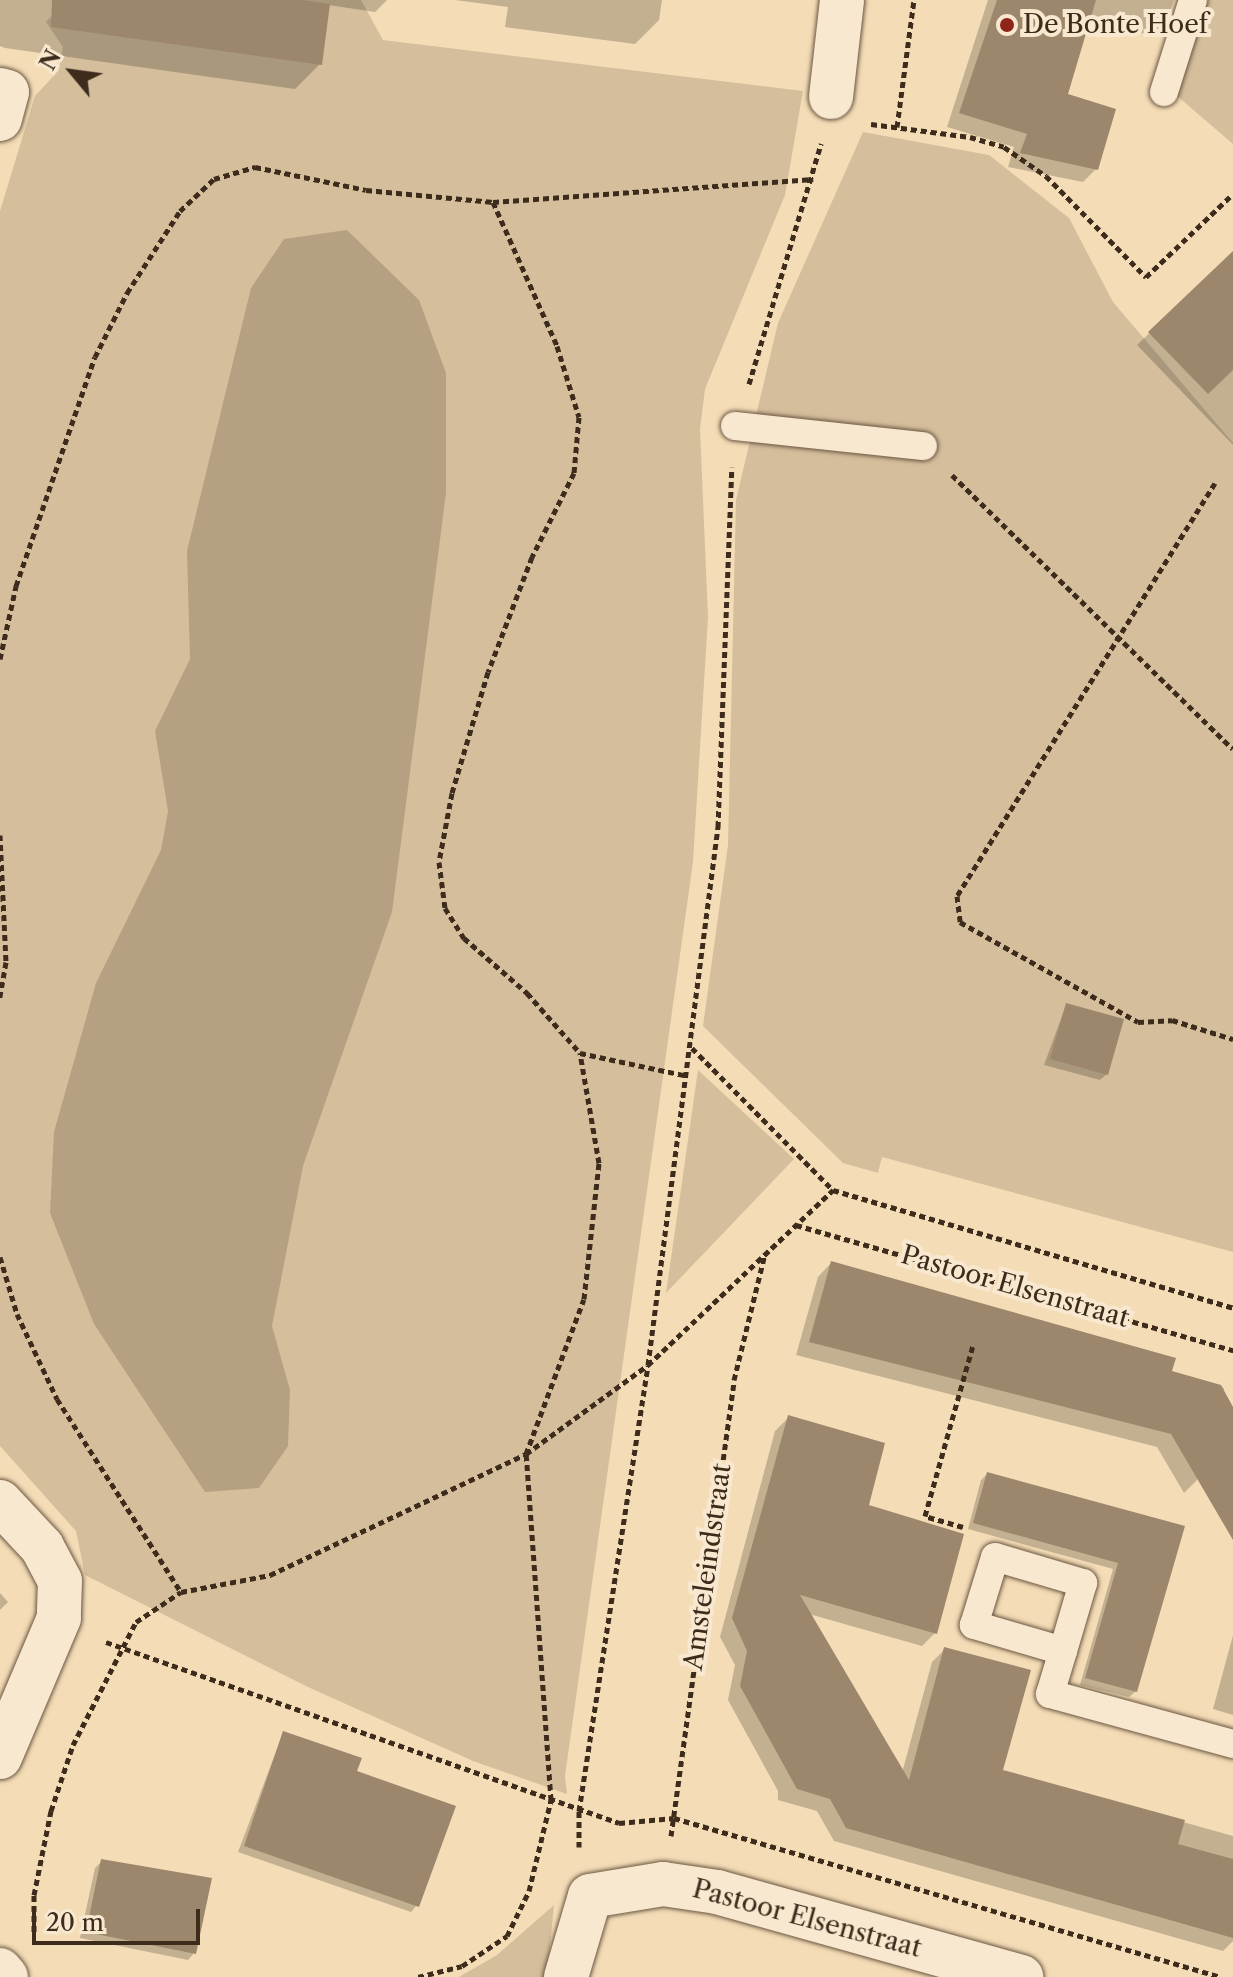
<!DOCTYPE html>
<style>
body{margin:0}
#map{position:relative;width:1233px;height:1977px;overflow:hidden;background:#f4dcb6;font-family:"Libre Caslon Text",serif}
div>[style]{position:absolute}
.green>*{inset:0;background:#d5be9c}
.water>*{inset:0;background:#b6a082}
.shadow>*{inset:0;background:#0003}
.building>*{inset:0;background:#9c876c}
.path>*{height:5px;margin-top:-2.5px;transform-origin:0;background:repeating-linear-gradient(90deg,#3d2b1c 0 6px,transparent 0 10px)}
.roads{filter:drop-shadow(0 0 2px #6b5742) drop-shadow(0 0 2px #6b5742)}
.service>*{height:28px;margin:-14px;padding:0 14px;transform-origin:14px;border-radius:14px;background:#f8e8d0}
.minor>*{height:44px;margin:-22px;padding:0 22px;transform-origin:22px;border-radius:22px;background:#f8e8d0}
.dots>*{width:22px;height:22px;translate:-50% -50%;box-sizing:border-box;border:4px solid #f8e8d0;border-radius:50%}
span{translate:-50% -50%;white-space:nowrap;text-align:center;line-height:1.15;-webkit-text-stroke:8px #f8e8d0;paint-order:stroke}
.poi-label{font-size:26px;color:#3d2b1c}
.left{translate:0 -50%;text-align:left}
.street-label{font-size:26px;color:#3d2b1c}
.north{position:absolute;left:32px;top:32px;width:80px;height:80px;-webkit-text-stroke:6px #f8e8d0;paint-order:stroke;rotate:299deg;font-size:22px;font-weight:700;line-height:32px;text-align:center;color:#3d2b1c}
.north::after{content:'';display:block;margin:auto;width:28px;height:36px;background:#3d2b1c;clip-path:polygon(50% 0,100% 100%,50% 72%,0 100%)}
.scale{position:absolute;left:32px;top:1909px;width:168px;height:36px;box-sizing:border-box;border:4px solid #3d2b1c;border-top:0;padding-left:10px;font-size:24px;line-height:28px;white-space:nowrap;color:#3d2b1c;-webkit-text-stroke:6px #f8e8d0;paint-order:stroke}
</style>
<div id="map">
<div class="green">
<div style="clip-path:polygon(67px 0,361px 0,383px 40px,803px 91px,785px 195px,705px 389px,700px 429px,708px 617px,693px 862px,565px 1776px,567px 1794px,473px 1761px,310px 1688px,85px 1575px,76px 1531px,0 1446px,0 211px,35px 96px,59px 70px,63px 47px,46px 22px)"></div>
<div style="clip-path:polygon(1207px 0,1233px 0,1233px 144px,1176px 95px)"></div>
<div style="clip-path:polygon(863px 132px,989px 155px,1069px 218px,1113px 302px,1233px 443px,1233px 1252px,882px 1157px,878px 1173px,843px 1163px,703px 1026px,728px 845px,736px 500px,778px 323px)"></div>
<div style="clip-path:polygon(698px 1070px,794px 1159px,666px 1293px,681px 1189px)"></div>
<div style="clip-path:polygon(554px 1905px,547px 1977px,459px 1977px,497px 1955px)"></div>
</div>
<div class="water">
<div style="clip-path:polygon(347px 230px,419px 300px,446px 373px,446px 493px,392px 912px,303px 1166px,272px 1326px,290px 1390px,288px 1446px,259px 1488px,205px 1492px,94px 1324px,50px 1213px,54px 1132px,96px 983px,161px 850px,168px 811px,155px 731px,190px 659px,187px 551px,251px 288px,284px 239px)"></div>
</div>
<div class="shadow">
<div style="clip-path:polygon(0 0,387px 0,375px 12px,328px 5px,320px 64px,295px 89px,5px 48px,0 46px)"></div>
<div style="clip-path:polygon(455px 0,662px 0,659px 20px,635px 44px,505px 27px,508px 7px)"></div>
<div style="clip-path:polygon(988px 0,1174px 0,1166px 22px,1152px 36px,1089px 17px,1065px 95px,1096px 169px,1083px 182px,1008px 167px,1014px 147px,947px 127px)"></div>
<div style="clip-path:polygon(1233px 253px,1233px 445px,1137px 345px)"></div>
<div style="clip-path:polygon(1066px 1005px,1107px 1074px,1100px 1080px,1044px 1065px)"></div>
<div style="clip-path:polygon(831px 1263px,1224px 1388px,1197px 1480px,1184px 1493px,1157px 1447px,796px 1355px,818px 1277px)"></div>
<div style="clip-path:polygon(788px 1418px,867px 1507px,935px 1633px,922px 1646px,809px 1614px,902px 1773px,932px 1662px,945px 1649px,1001px 1771px,1233px 1836px,1233px 1941px,1223px 1951px,834px 1841px,817px 1811px,778px 1800px,778px 1791px,728px 1700px,735px 1665px,720px 1637px,775px 1431px)"></div>
<div style="clip-path:polygon(987px 1474px,1183px 1528px,1136px 1691px,1129px 1697px,1080px 1685px,1113px 1569px,968px 1529px,981px 1480px)"></div>
<div style="clip-path:polygon(0 1593px,8px 1602px,0 1610px)"></div>
<div style="clip-path:polygon(1233px 1635px,1233px 1715px,1213px 1709px)"></div>
<div style="clip-path:polygon(283px 1733px,354px 1772px,417px 1905px,411px 1912px,238px 1852px)"></div>
<div style="clip-path:polygon(102px 1861px,194px 1953px,188px 1960px,80px 1938px,95px 1868px)"></div>
</div>
<div class="building">
<div style="clip-path:polygon(52px 0,303px 0,330px 4px,322px 65px,51px 27px)"></div>
<div style="clip-path:polygon(997px 0,1096px 0,1068px 94px,1116px 109px,1098px 170px,1020px 153px,1027px 134px,959px 113px)"></div>
<div style="clip-path:polygon(1233px 251px,1233px 370px,1208px 394px,1148px 332px)"></div>
<div style="clip-path:polygon(1066px 1003px,1124px 1019px,1108px 1075px,1050px 1059px)"></div>
<div style="clip-path:polygon(831px 1261px,1176px 1358px,1172px 1371px,1221px 1385px,1233px 1407px,1233px 1540px,1171px 1434px,809px 1342px)"></div>
<div style="clip-path:polygon(788px 1415px,885px 1443px,869px 1505px,964px 1534px,937px 1634px,800px 1595px,909px 1780px,944px 1647px,1031px 1670px,1003px 1770px,1185px 1820px,1178px 1844px,1233px 1859px,1233px 1938px,846px 1828px,830px 1799px,797px 1789px,740px 1686px,747px 1651px,732px 1618px)"></div>
<div style="clip-path:polygon(987px 1472px,1185px 1526px,1137px 1692px,1085px 1678px,1118px 1563px,973px 1523px)"></div>
<div style="clip-path:polygon(283px 1731px,362px 1758px,357px 1771px,456px 1806px,419px 1907px,244px 1846px)"></div>
<div style="clip-path:polygon(101px 1859px,212px 1878px,196px 1954px,86px 1932px)"></div>
</div>
<div class="path">
<div style="left:871px;top:124px;width:100px;rotate:7.5deg"></div>
<div style="left:970px;top:137px;width:35px;rotate:16deg"></div>
<div style="left:1004px;top:147px;width:51px;rotate:34.6deg"></div>
<div style="left:1046px;top:176px;width:142px;rotate:45.3deg"></div>
<div style="left:1146px;top:277px;width:120px;rotate:-43.7deg"></div>
<div style="left:897px;top:127px;width:128px;rotate:-82.4deg"></div>
<div style="left:493px;top:202px;width:158px;rotate:66deg"></div>
<div style="left:557px;top:346px;width:74px;rotate:72.8deg"></div>
<div style="left:579px;top:417px;width:56px;rotate:95.1deg"></div>
<div style="left:574px;top:473px;width:94px;rotate:116.6deg"></div>
<div style="left:532px;top:557px;width:123px;rotate:110.9deg"></div>
<div style="left:488px;top:672px;width:126px;rotate:106.6deg"></div>
<div style="left:452px;top:793px;width:70px;rotate:100.7deg"></div>
<div style="left:439px;top:862px;width:46px;rotate:82.6deg"></div>
<div style="left:445px;top:908px;width:36px;rotate:58deg"></div>
<div style="left:464px;top:938px;width:84px;rotate:41.1deg"></div>
<div style="left:527px;top:993px;width:80px;rotate:48.5deg"></div>
<div style="left:580px;top:1053px;width:110px;rotate:12deg"></div>
<div style="left:749px;top:384px;width:251px;rotate:-73.3deg"></div>
<div style="left:952px;top:475px;width:392px;rotate:44.3deg"></div>
<div style="left:1215px;top:483px;width:487px;rotate:122deg"></div>
<div style="left:957px;top:896px;width:26px;rotate:83deg"></div>
<div style="left:960px;top:922px;width:204px;rotate:29.3deg"></div>
<div style="left:1138px;top:1022px;width:34px;rotate:-3deg"></div>
<div style="left:1172px;top:1020px;width:64px;rotate:17.3deg"></div>
<div style="left:0;top:659px;width:75px;rotate:-77.6deg"></div>
<div style="left:16px;top:586px;width:242px;rotate:-71deg"></div>
<div style="left:95px;top:357px;width:72px;rotate:-63.4deg"></div>
<div style="left:127px;top:293px;width:98px;rotate:-57.1deg"></div>
<div style="left:180px;top:211px;width:47px;rotate:-43.3deg"></div>
<div style="left:214px;top:179px;width:43px;rotate:-16.3deg"></div>
<div style="left:255px;top:167px;width:113px;rotate:11.7deg"></div>
<div style="left:366px;top:190px;width:128px;rotate:5.4deg"></div>
<div style="left:493px;top:202px;width:321px;rotate:-4.1deg"></div>
<div style="left:0;top:835px;width:127px;rotate:87.3deg"></div>
<div style="left:6px;top:962px;width:36px;rotate:100deg"></div>
<div style="left:692px;top:1048px;width:200px;rotate:45.2deg"></div>
<div style="left:796px;top:1225px;width:455px;rotate:16deg"></div>
<div style="left:0;top:1257px;width:59px;rotate:73.4deg"></div>
<div style="left:17px;top:1314px;width:94px;rotate:64.8deg"></div>
<div style="left:57px;top:1399px;width:229px;rotate:57.3deg"></div>
<div style="left:963px;top:1527px;width:40px;rotate:-164deg"></div>
<div style="left:925px;top:1516px;width:178px;rotate:-74.3deg"></div>
<div style="left:106px;top:1642px;width:544px;rotate:19.43deg"></div>
<div style="left:619px;top:1823px;width:55px;rotate:-5.2deg"></div>
<div style="left:674px;top:1818px;width:570px;rotate:16.21deg"></div>
<div style="left:671px;top:1836px;width:460px;rotate:-82.1deg"></div>
<div style="left:734px;top:1380px;width:130px;rotate:-76.2deg"></div>
<div style="left:579px;top:1847px;width:36px;rotate:-90deg"></div>
<div style="left:579px;top:1811px;width:451px;rotate:-81.2deg"></div>
<div style="left:648px;top:1365px;width:543px;rotate:-82.59deg"></div>
<div style="left:718px;top:827px;width:360px;rotate:-87.8deg"></div>
<div style="left:34px;top:1932px;width:37px;rotate:-90deg"></div>
<div style="left:34px;top:1895px;width:86px;rotate:-78.6deg"></div>
<div style="left:51px;top:1811px;width:70px;rotate:-71.6deg"></div>
<div style="left:73px;top:1745px;width:138px;rotate:-62.9deg"></div>
<div style="left:136px;top:1622px;width:54px;rotate:-33.7deg"></div>
<div style="left:181px;top:1592px;width:91px;rotate:-10.8deg"></div>
<div style="left:270px;top:1575px;width:283px;rotate:-25.3deg"></div>
<div style="left:526px;top:1454px;width:151px;rotate:-36.1deg"></div>
<div style="left:648px;top:1365px;width:255px;rotate:-43.4deg"></div>
<div style="left:833px;top:1190px;width:417px;rotate:16.4deg"></div>
<div style="left:418px;top:1977px;width:45px;rotate:-14deg"></div>
<div style="left:462px;top:1966px;width:54px;rotate:-33.7deg"></div>
<div style="left:507px;top:1936px;width:50px;rotate:-63.9deg"></div>
<div style="left:529px;top:1891px;width:94px;rotate:-76.4deg"></div>
<div style="left:551px;top:1800px;width:347px;rotate:-94.1deg"></div>
<div style="left:526px;top:1454px;width:165px;rotate:-69.5deg"></div>
<div style="left:584px;top:1299px;width:137px;rotate:-83.7deg"></div>
<div style="left:599px;top:1163px;width:112px;rotate:-99.8deg"></div>
</div>
<div class="roads">
<div class="service">
<div style="left:1164px;top:92px;width:96px;rotate:-72.5deg"></div>
<div style="left:735px;top:426px;width:189px;rotate:6.1deg"></div>
<div style="left:1063px;top:1651px;width:93px;rotate:-163.7deg"></div>
<div style="left:974px;top:1625px;width:71px;rotate:-72.8deg"></div>
<div style="left:995px;top:1557px;width:92px;rotate:16.5deg"></div>
<div style="left:1083px;top:1583px;width:71px;rotate:106.4deg"></div>
<div style="left:1063px;top:1651px;width:45px;rotate:106.8deg"></div>
<div style="left:1050px;top:1694px;width:190px;rotate:15.3deg"></div>
</div>
<div class="minor">
<div style="left:0;top:90px;width:7px;rotate:16deg"></div>
<div style="left:7px;top:92px;width:28px;rotate:105deg"></div>
<div style="left:831px;top:97px;width:98px;rotate:-83.5deg"></div>
<div style="left:0;top:1502px;width:62px;rotate:47deg"></div>
<div style="left:42px;top:1547px;width:38px;rotate:62deg"></div>
<div style="left:60px;top:1581px;width:37px;rotate:92deg"></div>
<div style="left:59px;top:1618px;width:151px;rotate:113deg"></div>
<div style="left:0;top:1970px;width:9px;rotate:49deg"></div>
<div style="left:566px;top:1977px;width:84px;rotate:-73.5deg"></div>
<div style="left:590px;top:1896px;width:74px;rotate:-9.3deg"></div>
<div style="left:663px;top:1884px;width:55px;rotate:8.4deg"></div>
<div style="left:717px;top:1892px;width:316px;rotate:15.6deg"></div>
</div>
</div>
<div class="dots">
<div style="left:1007px;top:25px;background:#8f2418"></div>
</div>
<div class="poi-label">
<span class="left" style="left:1023px;top:25px">De Bonte Hoef</span>
</div>
<div class="street-label">
<span style="left:1015px;top:1287px;rotate:16deg">Pastoor Elsenstraat</span>
<span style="left:708px;top:1567px;rotate:-82deg">Amsteleindstraat</span>
<span style="left:807px;top:1919px;rotate:15deg">Pastoor Elsenstraat</span>
</div>
<div class="north">N</div>
<div class="scale">20 m</div>
</div>
